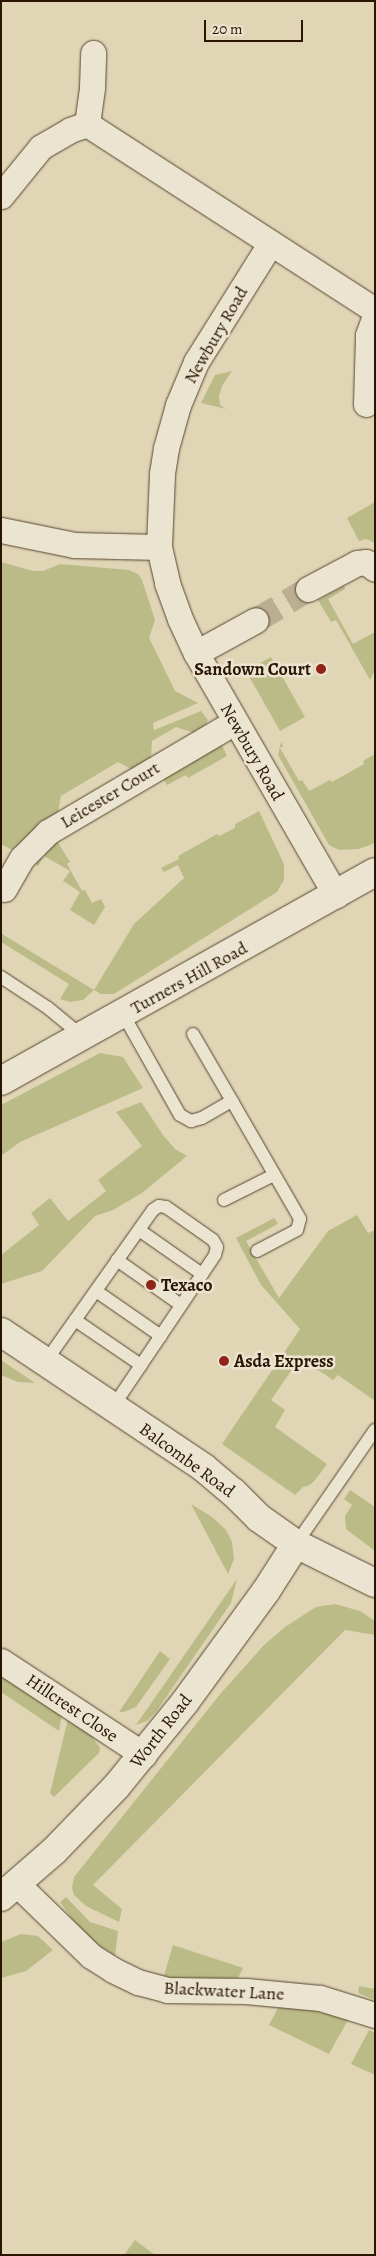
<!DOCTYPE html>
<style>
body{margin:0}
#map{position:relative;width:376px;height:2256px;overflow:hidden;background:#e0d6b6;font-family:Alegreya,serif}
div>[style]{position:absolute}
.green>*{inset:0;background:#bb8}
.minor-tunnel>*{height:25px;margin-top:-12.5px;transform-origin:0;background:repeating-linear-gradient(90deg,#bbaf92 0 25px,transparent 0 37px)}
.roads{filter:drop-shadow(0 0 1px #57452e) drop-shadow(0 0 1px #57452e)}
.service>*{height:12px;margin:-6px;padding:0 6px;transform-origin:6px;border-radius:6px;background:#ebe4d0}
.minor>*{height:25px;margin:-12.5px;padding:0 12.5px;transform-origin:12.5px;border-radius:12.5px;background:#ebe4d0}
.tertiary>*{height:28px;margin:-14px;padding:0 14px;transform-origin:14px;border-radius:14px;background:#ebe4d0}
.secondary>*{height:28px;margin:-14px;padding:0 14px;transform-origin:14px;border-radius:14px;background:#ebe4d0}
.dots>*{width:14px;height:14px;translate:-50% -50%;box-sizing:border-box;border:2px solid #ebe4d0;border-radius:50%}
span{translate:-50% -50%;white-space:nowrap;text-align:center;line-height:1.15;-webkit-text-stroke:5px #ebe4d0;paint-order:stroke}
.street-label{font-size:18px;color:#291500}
.poi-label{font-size:18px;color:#291500;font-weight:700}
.right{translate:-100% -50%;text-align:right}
.left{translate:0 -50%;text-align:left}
.frame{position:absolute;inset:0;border:2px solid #291500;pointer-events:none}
.scale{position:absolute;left:204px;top:20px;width:99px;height:22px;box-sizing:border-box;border:2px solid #291500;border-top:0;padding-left:6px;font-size:15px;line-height:18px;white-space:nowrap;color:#291500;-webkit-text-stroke:4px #ebe4d0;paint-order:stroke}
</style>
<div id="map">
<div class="green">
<div style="clip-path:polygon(232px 371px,222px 386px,219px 396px,220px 405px,226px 409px,201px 403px,215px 375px)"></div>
<div style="clip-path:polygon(375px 502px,375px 543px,366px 539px,359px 541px,347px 518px)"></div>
<div style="clip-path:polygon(1px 562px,33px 571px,43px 571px,60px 564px,129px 570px,138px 574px,142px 580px,155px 620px,149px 638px,159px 658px,175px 691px,198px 703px,153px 723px,154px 730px,201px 711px,208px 720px,205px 727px,194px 733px,176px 727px,152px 741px,151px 758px,131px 769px,118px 762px,61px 796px,58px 812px,12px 850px,1px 844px)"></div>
<div style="clip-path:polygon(344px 586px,345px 589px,328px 599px,353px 644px,375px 632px,375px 670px,370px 680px,336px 620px,331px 622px,318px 600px)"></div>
<div style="clip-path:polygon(271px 657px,305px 717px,280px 731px,246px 671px)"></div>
<div style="clip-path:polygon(281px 742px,283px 746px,280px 748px,299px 781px,302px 780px,309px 791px,330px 780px,332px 782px,364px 764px,363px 761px,375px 754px,375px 843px,359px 849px,339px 850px,329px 845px,278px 755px)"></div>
<div style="clip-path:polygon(221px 743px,227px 756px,188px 778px,186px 775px,167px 785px,161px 774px)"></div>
<div style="clip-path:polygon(259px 811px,284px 864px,284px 880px,277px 892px,114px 994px,101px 994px,94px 990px,83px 1000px,70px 1002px,60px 999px,69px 984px,1px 942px,2px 934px,94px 990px,134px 924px,184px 878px,178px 865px,164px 872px,161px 868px,179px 859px,178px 856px,217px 834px,219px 836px,235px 828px,235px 824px)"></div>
<div style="clip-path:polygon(57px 841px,70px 862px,67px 864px,82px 891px,85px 890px,92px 903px,101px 899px,105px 907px,94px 925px,70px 910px,80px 892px,63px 881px,70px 871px,44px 856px,38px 866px,32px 862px,40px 852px)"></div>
<div style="clip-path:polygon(100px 1053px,123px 1057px,143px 1088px,20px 1142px,1px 1156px,1px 1105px)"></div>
<div style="clip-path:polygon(141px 1102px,163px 1135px,175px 1149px,187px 1156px,142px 1193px,113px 1210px,95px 1216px,42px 1271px,1px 1284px,1px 1255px,39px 1225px,31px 1213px,50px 1198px,68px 1221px,106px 1191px,98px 1180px,142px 1146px,116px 1112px)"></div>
<div style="clip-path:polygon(357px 1215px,368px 1233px,375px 1230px,375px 1401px,338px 1375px,333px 1380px,300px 1358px,271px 1400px,285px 1410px,275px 1427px,327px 1464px,316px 1479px,310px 1485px,303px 1487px,295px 1495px,222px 1444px,300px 1329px,261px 1285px,236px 1238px,274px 1218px,278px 1224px,246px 1241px,279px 1298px,328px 1231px)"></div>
<div style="clip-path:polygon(1px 1360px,35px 1383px,18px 1382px,1px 1375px)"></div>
<div style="clip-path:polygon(350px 1490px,375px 1507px,375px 1551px,346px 1529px,345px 1516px,352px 1505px,344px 1499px)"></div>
<div style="clip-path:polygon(191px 1504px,212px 1517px,226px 1530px,232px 1542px,234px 1559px,228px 1574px)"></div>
<div style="clip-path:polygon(237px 1579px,231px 1603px,156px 1712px,147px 1721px,136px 1725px)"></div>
<div style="clip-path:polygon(335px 1604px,360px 1611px,375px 1621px,375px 1635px,345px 1630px,93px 1885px,122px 1909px,119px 1922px,86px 1906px,74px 1895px,72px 1888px,74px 1877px,221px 1693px,264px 1645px,285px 1627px,316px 1607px)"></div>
<div style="clip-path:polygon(160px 1651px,170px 1659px,136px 1707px,124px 1712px,119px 1712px)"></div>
<div style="clip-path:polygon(1px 1676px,62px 1715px,59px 1731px,1px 1692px)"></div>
<div style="clip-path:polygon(68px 1719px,91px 1735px,100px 1748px,99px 1753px,54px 1797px,50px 1793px)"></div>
<div style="clip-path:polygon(66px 1897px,90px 1922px,118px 1931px,115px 1956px,91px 1940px,78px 1928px,60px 1902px)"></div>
<div style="clip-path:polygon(21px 1934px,38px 1936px,53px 1950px,26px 1971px,1px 1978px,1px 1942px)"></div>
<div style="clip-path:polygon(173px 1945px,243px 1968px,238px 1978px,184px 1980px,164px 1976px)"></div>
<div style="clip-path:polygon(359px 1986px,375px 1989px,375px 2000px,358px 1993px)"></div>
<div style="clip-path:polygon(280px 2004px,317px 2011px,348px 2020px,329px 2054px,269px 2025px)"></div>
<div style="clip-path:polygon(369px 2030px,375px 2033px,375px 2075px,351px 2064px)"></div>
<div style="clip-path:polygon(135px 2240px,155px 2255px,124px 2255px)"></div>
</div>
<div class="minor-tunnel">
<div style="left:256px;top:620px;width:61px;rotate:-30.8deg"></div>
</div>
<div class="roads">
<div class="service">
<div style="left:1px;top:977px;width:56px;rotate:33.4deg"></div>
<div style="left:48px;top:1008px;width:44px;rotate:39.5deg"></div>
<div style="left:123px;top:1014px;width:116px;rotate:60.6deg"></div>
<div style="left:180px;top:1115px;width:13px;rotate:29deg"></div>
<div style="left:191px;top:1121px;width:11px;rotate:-15deg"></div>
<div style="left:202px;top:1118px;width:34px;rotate:-30deg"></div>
<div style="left:232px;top:1101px;width:136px;rotate:60deg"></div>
<div style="left:300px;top:1219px;width:11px;rotate:105deg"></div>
<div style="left:297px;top:1230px;width:45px;rotate:152.3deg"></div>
<div style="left:193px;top:1034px;width:78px;rotate:59.8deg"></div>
<div style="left:224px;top:1200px;width:56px;rotate:-26.6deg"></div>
<div style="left:139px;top:1230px;width:77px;rotate:34.9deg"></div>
<div style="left:117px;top:1260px;width:78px;rotate:35.1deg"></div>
<div style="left:96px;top:1291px;width:79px;rotate:34.7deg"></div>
<div style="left:75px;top:1320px;width:80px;rotate:34.3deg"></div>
<div style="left:46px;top:1361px;width:185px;rotate:-54.7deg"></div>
<div style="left:153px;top:1210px;width:7px;rotate:-34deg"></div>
<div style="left:159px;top:1206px;width:7px;rotate:8deg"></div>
<div style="left:166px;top:1207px;width:57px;rotate:35.1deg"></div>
<div style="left:213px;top:1240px;width:8px;rotate:60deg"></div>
<div style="left:217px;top:1247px;width:8px;rotate:104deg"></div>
<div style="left:215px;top:1255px;width:183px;rotate:123.9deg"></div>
<div style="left:296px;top:1544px;width:139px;rotate:-55.3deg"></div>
</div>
<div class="minor">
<div style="left:87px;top:124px;width:37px;rotate:-82deg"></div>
<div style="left:92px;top:87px;width:34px;rotate:-88deg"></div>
<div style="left:1px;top:196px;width:63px;rotate:-50.8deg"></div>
<div style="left:41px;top:147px;width:34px;rotate:-30deg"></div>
<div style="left:70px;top:130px;width:18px;rotate:-19deg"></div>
<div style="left:87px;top:124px;width:343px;rotate:32.9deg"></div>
<div style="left:270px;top:244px;width:139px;rotate:122.1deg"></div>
<div style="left:196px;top:362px;width:47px;rotate:112.7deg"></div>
<div style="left:178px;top:405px;width:45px;rotate:105.6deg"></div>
<div style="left:166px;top:448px;width:26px;rotate:99deg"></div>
<div style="left:162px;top:474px;width:73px;rotate:92.4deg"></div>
<div style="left:159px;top:547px;width:37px;rotate:77deg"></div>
<div style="left:167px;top:583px;width:38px;rotate:70deg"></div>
<div style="left:180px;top:619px;width:38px;rotate:65deg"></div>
<div style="left:196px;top:653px;width:280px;rotate:60deg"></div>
<div style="left:366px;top:404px;width:69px;rotate:-88.3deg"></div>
<div style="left:368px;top:335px;width:20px;rotate:-70deg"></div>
<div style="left:1px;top:530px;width:75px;rotate:11.6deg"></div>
<div style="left:74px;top:545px;width:85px;rotate:1.3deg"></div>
<div style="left:308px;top:589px;width:55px;rotate:-28deg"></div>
<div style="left:357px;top:563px;width:9px;rotate:-6deg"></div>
<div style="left:366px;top:562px;width:11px;rotate:38deg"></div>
<div style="left:196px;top:653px;width:68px;rotate:-28.8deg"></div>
<div style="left:4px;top:889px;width:36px;rotate:-60deg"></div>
<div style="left:22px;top:858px;width:37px;rotate:-45deg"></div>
<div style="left:48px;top:832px;width:217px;rotate:-30.5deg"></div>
<div style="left:1px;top:1661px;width:171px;rotate:33.3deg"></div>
<div style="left:17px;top:1884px;width:103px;rotate:44.2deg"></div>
<div style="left:91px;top:1956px;width:26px;rotate:32deg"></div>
<div style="left:113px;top:1970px;width:28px;rotate:26deg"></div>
<div style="left:138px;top:1982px;width:30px;rotate:15deg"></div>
<div style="left:167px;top:1990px;width:79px;rotate:0.7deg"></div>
<div style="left:246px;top:1991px;width:74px;rotate:5.4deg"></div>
<div style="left:320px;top:1998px;width:58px;rotate:17.2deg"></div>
</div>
<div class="tertiary">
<div style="left:1px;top:1081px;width:428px;rotate:-29.2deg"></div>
<div style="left:1px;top:1897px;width:70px;rotate:-41deg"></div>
<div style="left:54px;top:1851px;width:89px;rotate:-45.9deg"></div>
<div style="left:116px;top:1787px;width:109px;rotate:-50.9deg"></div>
<div style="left:185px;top:1702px;width:137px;rotate:-53.9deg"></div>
<div style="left:266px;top:1591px;width:56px;rotate:-57.4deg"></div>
</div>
<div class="secondary">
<div style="left:1px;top:1332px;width:244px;rotate:33.8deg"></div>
<div style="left:204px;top:1468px;width:38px;rotate:40deg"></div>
<div style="left:233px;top:1492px;width:37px;rotate:45deg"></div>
<div style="left:259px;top:1518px;width:45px;rotate:35.1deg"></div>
<div style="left:296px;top:1544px;width:88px;rotate:26.3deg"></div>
</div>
</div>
<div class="dots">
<div style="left:321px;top:669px;background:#8f2418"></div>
<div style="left:151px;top:1285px;background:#8f2418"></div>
<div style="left:224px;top:1361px;background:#8f2418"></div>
</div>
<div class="street-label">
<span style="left:216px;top:335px;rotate:-60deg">Newbury Road</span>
<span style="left:252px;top:752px;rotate:60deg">Newbury Road</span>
<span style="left:110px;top:795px;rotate:-31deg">Leicester Court</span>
<span style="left:189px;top:978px;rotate:-29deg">Turners Hill Road</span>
<span style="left:187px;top:1460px;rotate:36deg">Balcombe Road</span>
<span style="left:72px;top:1708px;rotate:34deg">Hillcrest Close</span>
<span style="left:161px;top:1731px;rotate:-52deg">Worth Road</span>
<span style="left:224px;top:1991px;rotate:3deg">Blackwater Lane</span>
</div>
<div class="poi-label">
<span class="right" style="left:311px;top:669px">Sandown Court</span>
<span class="left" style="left:161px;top:1285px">Texaco</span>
<span class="left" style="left:234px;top:1361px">Asda Express</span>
</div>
<div class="frame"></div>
<div class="scale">20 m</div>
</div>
